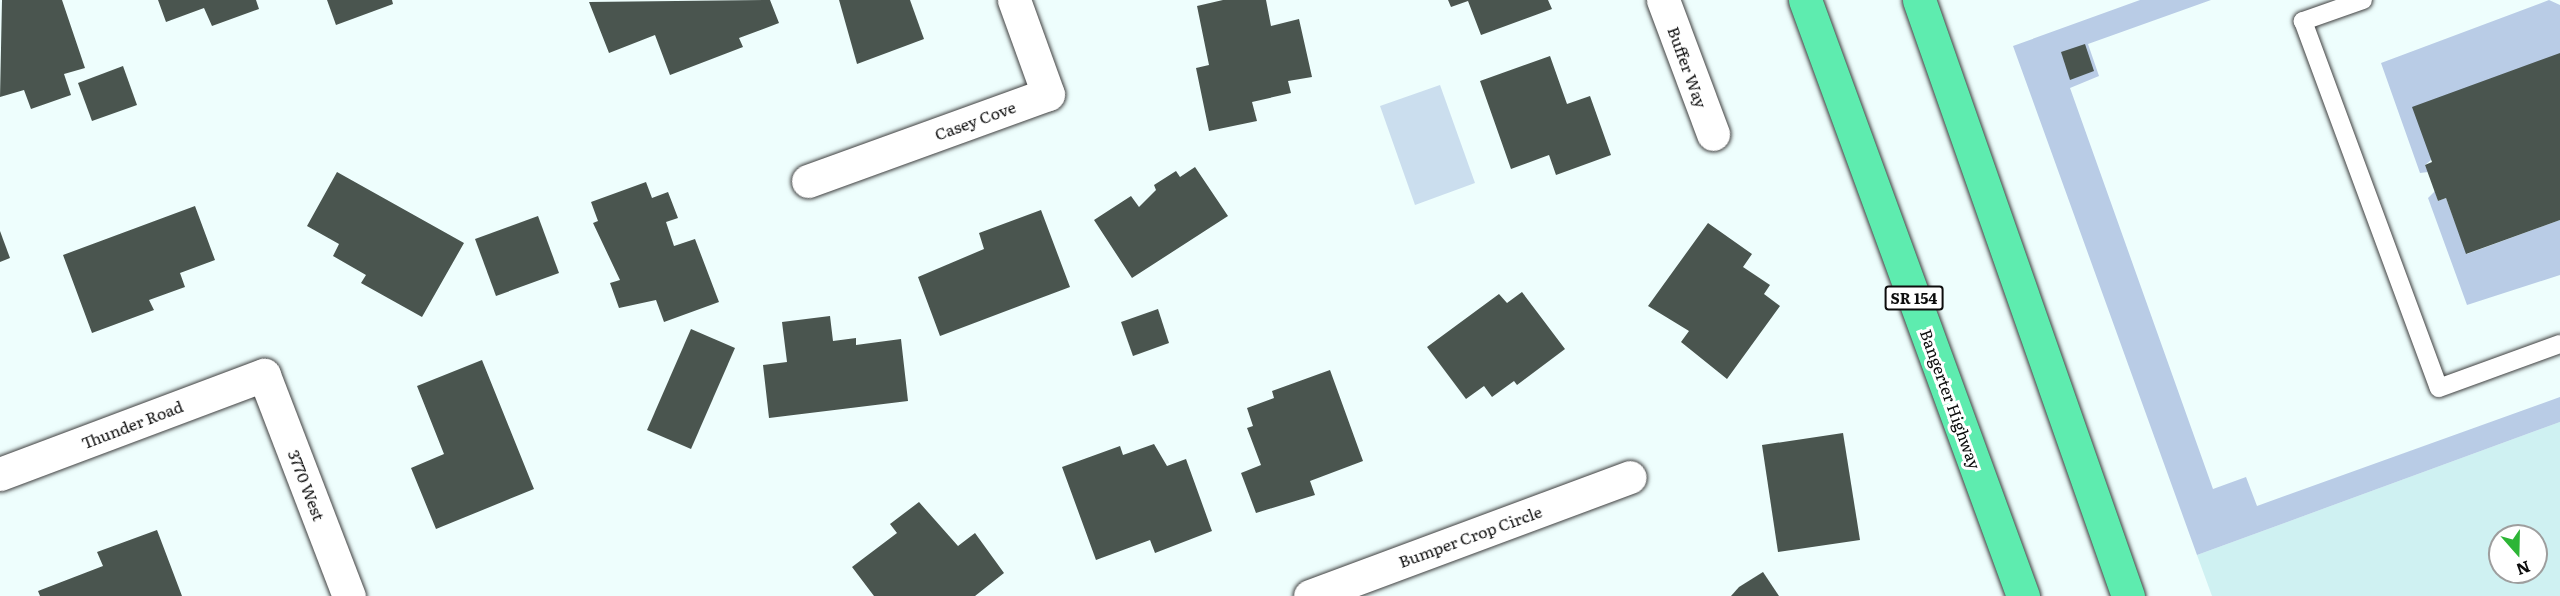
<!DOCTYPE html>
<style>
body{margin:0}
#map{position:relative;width:2560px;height:596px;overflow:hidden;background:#eefefd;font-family:Literata,serif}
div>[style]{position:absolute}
.farmland>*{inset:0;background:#cff1f2}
.green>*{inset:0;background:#b9cce6}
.pitch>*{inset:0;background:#cbdeee}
.building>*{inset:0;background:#4a554f}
.roads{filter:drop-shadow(0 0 2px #404040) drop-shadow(0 0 2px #404040)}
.lane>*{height:18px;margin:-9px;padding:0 9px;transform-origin:9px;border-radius:9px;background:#fff}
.street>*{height:33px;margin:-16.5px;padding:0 16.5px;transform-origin:16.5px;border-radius:16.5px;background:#fff}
.highway>*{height:33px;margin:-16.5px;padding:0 16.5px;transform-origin:16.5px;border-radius:16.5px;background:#5eecaf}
span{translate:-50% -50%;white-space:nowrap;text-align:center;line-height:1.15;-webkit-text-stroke:6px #fff;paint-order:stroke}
.shield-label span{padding:2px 4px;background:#fff;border:2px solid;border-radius:4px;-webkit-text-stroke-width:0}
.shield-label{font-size:15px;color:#0d0d0d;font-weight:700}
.street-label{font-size:16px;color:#0d0d0d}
.north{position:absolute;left:2488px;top:524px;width:60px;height:60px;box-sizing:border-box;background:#fff;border:2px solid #9e9e9e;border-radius:50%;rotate:160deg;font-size:16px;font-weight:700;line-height:24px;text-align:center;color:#0d0d0d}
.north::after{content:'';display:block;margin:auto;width:21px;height:27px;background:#2db536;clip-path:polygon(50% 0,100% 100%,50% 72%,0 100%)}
</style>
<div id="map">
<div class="farmland">
<div style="clip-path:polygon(evenodd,2560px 422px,2560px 596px,2212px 596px,2197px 555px,2560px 422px,2500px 536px,2536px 536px,2536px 572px,2500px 572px,2500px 536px)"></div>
</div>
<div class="green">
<div style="clip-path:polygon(2140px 0,2211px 0,2088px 44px,2099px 76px,2070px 88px,2213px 489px,2246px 477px,2257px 506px,2560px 397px,2560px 422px,2197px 555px,2013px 46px)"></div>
<div style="clip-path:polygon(2549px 0,2560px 5px,2560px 53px,2425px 165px,2428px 172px,2420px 173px,2381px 63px)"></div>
<div style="clip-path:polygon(2435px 191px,2438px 201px,2446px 198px,2467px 254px,2560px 220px,2560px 275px,2467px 305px,2428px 198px)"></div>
</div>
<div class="pitch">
<div style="clip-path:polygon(1440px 85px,1475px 183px,1415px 205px,1380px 106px)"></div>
</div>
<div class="building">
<div style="clip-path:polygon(2px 0,62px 0,85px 68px,64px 74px,71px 95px,31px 109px,24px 90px,0 97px)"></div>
<div style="clip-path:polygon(158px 0,256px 0,259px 9px,212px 26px,204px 8px,166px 22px)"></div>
<div style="clip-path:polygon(327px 0,392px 0,393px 4px,336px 25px)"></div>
<div style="clip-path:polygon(770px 0,779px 23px,739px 38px,743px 47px,670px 75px,655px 35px,609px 53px,589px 2px)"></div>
<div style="clip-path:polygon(839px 0,910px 0,924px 39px,857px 64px)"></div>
<div style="clip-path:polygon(1223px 0,1266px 0,1271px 26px,1299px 19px,1312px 77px,1288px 81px,1291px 93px,1252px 102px,1257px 121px,1209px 131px,1196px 68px,1209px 65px,1197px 6px)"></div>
<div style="clip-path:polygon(1448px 0,1548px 0,1552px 9px,1481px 35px,1468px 1px,1451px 7px)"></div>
<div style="clip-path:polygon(2085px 44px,2094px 71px,2070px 80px,2061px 52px)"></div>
<div style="clip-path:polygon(2560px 53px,2560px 220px,2466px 254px,2446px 198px,2438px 201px,2425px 165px,2432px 162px,2412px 107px)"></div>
<div style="clip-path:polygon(1550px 56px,1567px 104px,1590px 96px,1611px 155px,1556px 175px,1549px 155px,1511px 169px,1480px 81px)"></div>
<div style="clip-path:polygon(123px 66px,137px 105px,92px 121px,78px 83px)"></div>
<div style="clip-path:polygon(1195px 167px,1228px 216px,1132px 278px,1094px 220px,1131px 196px,1139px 207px,1156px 190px,1154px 185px,1176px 171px,1180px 177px)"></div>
<div style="clip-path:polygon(337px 172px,464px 243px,422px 317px,361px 283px,366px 275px,333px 256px,339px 244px,307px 226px)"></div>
<div style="clip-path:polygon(646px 182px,652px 198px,668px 192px,678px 218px,666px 222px,674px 246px,695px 239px,719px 302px,664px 322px,656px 300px,619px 308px,610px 283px,620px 280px,593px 223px,598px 221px,591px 202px)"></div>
<div style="clip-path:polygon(195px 206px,215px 260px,180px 273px,185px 287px,149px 300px,154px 310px,92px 333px,63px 255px)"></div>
<div style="clip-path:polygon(1041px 210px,1070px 287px,940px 336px,918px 277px,984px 249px,979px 233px)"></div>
<div style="clip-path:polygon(538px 216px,559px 273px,496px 296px,475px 239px)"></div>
<div style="clip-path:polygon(1708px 223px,1752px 254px,1743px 267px,1770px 285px,1764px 294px,1780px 306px,1727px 379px,1681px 342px,1689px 331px,1648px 306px)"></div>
<div style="clip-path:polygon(0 231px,10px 258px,0 262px)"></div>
<div style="clip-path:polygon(1522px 292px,1565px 349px,1517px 385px,1514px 381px,1492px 397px,1484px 386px,1466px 399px,1427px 347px,1499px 294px,1507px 303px)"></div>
<div style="clip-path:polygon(1158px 309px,1169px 343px,1133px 356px,1121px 322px)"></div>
<div style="clip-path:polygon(830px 316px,833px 341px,856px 338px,856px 345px,901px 339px,908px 401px,769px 418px,763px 365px,787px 362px,782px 322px)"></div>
<div style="clip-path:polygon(691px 329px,735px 348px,691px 449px,647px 430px)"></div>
<div style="clip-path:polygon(482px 360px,534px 489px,436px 529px,411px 468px,444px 454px,417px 386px)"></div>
<div style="clip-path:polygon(1330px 370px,1363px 461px,1310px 481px,1315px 495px,1256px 513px,1241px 473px,1261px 465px,1247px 428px,1253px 426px,1247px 408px,1274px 398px,1272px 391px)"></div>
<div style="clip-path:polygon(1843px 433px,1860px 540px,1778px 552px,1762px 445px)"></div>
<div style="clip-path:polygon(1154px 444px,1167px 466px,1186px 459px,1212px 531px,1155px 553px,1150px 540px,1096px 560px,1062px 467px,1120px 446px,1123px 455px)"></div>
<div style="clip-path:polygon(919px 502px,958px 546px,975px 533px,1004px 573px,975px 596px,874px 596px,852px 567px,897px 533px,890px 524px)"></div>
<div style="clip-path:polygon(157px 530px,182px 596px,40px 596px,38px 591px,103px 566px,97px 552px)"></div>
<div style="clip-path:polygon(1763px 572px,1779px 596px,1731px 596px,1739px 587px)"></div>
</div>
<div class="roads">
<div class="lane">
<div style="left:2363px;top:0;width:64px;rotate:160.7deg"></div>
<div style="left:2303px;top:21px;width:391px;rotate:69.7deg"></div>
<div style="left:2439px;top:388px;width:129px;rotate:-20deg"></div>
</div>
<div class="street">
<div style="left:1663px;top:0;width:143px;rotate:69.5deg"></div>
<div style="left:808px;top:181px;width:255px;rotate:-19.9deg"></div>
<div style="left:1048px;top:94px;width:100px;rotate:-109.9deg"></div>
<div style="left:0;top:474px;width:282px;rotate:-20.6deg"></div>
<div style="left:264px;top:375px;width:237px;rotate:69deg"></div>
<div style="left:1310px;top:596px;width:341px;rotate:-20.4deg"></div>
</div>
<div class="highway">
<div style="left:1805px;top:0;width:635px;rotate:69.91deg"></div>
<div style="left:1919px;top:0;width:632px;rotate:70.68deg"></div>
</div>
</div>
<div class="shield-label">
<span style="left:1914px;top:298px">SR 154</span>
</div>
<div class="street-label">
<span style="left:1688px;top:67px;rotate:70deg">Buffer Way</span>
<span style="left:975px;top:120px;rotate:-20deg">Casey Cove</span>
<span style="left:1951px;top:399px;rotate:70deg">Bangerter Highway</span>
<span style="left:132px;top:424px;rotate:-21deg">Thunder Road</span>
<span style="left:307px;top:485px;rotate:69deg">3770 West</span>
<span style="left:1470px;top:536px;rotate:-20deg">Bumper Crop Circle</span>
</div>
<div class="north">N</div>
</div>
